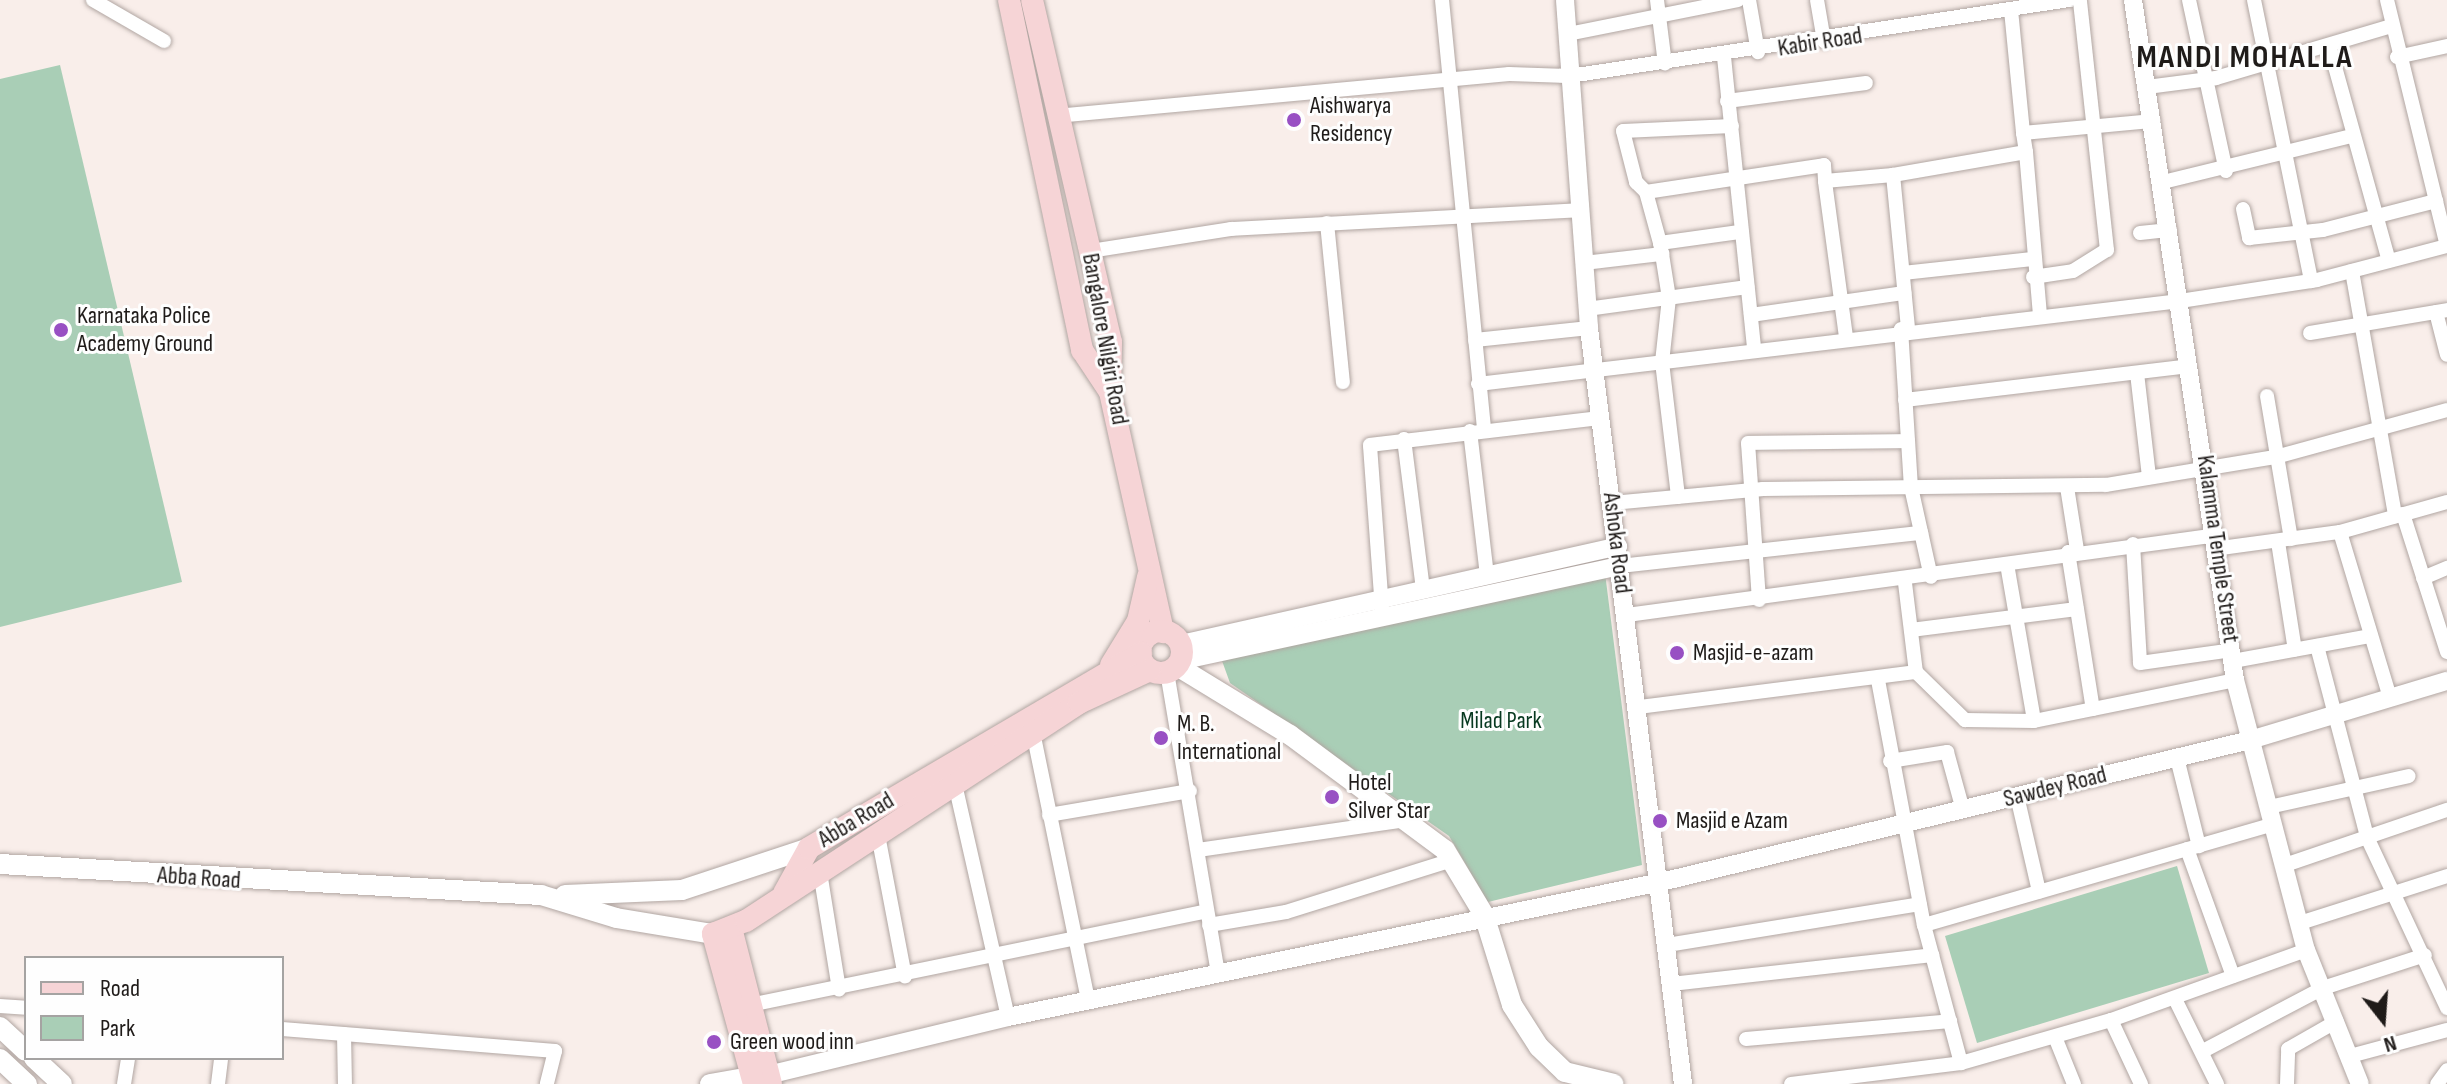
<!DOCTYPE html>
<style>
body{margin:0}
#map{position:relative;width:2447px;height:1084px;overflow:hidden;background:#f9eeea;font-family:"Sofia Sans Condensed",sans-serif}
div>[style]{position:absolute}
.green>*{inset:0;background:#a9ceb6}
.roads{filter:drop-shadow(0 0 2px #b1a6a2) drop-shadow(0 0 2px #b1a6a2)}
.minor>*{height:14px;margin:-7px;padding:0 7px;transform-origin:7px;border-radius:7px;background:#fff}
.tertiary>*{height:18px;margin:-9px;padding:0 9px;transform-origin:9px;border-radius:9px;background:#fff}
.secondary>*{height:20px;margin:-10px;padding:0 10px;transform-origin:10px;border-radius:10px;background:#fff}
.primary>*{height:22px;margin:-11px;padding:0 11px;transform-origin:11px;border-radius:11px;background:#f6d4d6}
.primary>.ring{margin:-11px;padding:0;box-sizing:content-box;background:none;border:22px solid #f6d4d6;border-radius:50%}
.dots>*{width:22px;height:22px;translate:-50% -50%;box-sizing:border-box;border:4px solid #fefefe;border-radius:50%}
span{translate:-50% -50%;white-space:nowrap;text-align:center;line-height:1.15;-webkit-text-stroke:6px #fefefe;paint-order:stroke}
.street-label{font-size:24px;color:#1f1b19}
.poi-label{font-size:24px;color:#1f1b19}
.left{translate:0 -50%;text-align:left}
.park-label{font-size:24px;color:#073920}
.district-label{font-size:32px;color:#1f1b19;font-weight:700;letter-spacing:2px}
.legend{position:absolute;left:24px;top:956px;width:260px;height:104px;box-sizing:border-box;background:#fefefe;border:2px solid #a5a3a2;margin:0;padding:10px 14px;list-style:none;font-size:24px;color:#1f1b19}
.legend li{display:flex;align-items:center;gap:16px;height:40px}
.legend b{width:40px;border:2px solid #a5a3a2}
.north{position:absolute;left:2343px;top:980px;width:80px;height:80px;-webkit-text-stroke:6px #fefefe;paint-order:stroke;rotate:163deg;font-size:22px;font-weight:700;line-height:32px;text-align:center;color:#1f1b19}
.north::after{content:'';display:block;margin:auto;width:28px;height:36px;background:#1f1b19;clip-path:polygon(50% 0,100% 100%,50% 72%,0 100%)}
</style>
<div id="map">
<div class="green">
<div style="clip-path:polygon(60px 65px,182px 582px,0 627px,0 79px)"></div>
<div style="clip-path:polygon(1605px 573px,1642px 865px,1488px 902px,1449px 836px,1230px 683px,1221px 658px)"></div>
<div style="clip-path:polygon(2177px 866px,2209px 973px,1977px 1043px,1945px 936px)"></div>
</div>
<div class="roads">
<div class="minor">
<div style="left:93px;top:0;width:82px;rotate:30deg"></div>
<div style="left:1442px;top:0;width:431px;rotate:84.4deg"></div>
<div style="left:1657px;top:0;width:64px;rotate:82.9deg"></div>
<div style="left:1749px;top:0;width:53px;rotate:80.2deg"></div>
<div style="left:1817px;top:0;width:42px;rotate:80.3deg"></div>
<div style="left:2189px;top:0;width:175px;rotate:77.8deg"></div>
<div style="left:2254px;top:0;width:287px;rotate:78.5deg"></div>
<div style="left:2387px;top:0;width:253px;rotate:76.3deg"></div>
<div style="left:2011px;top:10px;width:124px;rotate:84.4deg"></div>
<div style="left:2023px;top:133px;width:131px;rotate:-5.3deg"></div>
<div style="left:1568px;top:34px;width:173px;rotate:-11.3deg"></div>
<div style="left:2329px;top:45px;width:224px;rotate:74.5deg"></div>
<div style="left:1724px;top:57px;width:294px;rotate:84.1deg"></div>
<div style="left:2397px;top:57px;width:51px;rotate:-12.4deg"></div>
<div style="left:2147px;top:87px;width:70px;rotate:-7.4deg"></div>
<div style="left:2216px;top:78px;width:183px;rotate:-16.5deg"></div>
<div style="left:1727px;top:101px;width:140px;rotate:-7.4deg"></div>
<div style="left:1056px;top:116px;width:455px;rotate:-5.3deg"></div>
<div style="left:1509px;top:74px;width:61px;rotate:1.9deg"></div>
<div style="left:1570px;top:76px;width:505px;rotate:-8.66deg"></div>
<div style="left:1732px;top:126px;width:109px;rotate:177.4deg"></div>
<div style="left:1623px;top:131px;width:53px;rotate:75.7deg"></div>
<div style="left:1636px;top:182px;width:14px;rotate:45deg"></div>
<div style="left:1646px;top:192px;width:180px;rotate:-8.6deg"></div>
<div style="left:1824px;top:165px;width:16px;rotate:86deg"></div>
<div style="left:2026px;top:152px;width:164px;rotate:85.1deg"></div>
<div style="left:2163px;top:182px;width:195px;rotate:-13.7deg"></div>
<div style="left:1646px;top:192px;width:53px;rotate:74.6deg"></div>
<div style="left:2243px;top:209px;width:30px;rotate:78deg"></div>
<div style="left:2249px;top:238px;width:74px;rotate:-6.2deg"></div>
<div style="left:2323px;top:230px;width:117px;rotate:-14.4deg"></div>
<div style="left:1327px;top:223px;width:160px;rotate:84.3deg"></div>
<div style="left:2140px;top:233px;width:30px;rotate:-6deg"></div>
<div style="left:1090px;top:251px;width:143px;rotate:-8.9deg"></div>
<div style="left:1231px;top:229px;width:350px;rotate:-3.1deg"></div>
<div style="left:1662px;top:254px;width:45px;rotate:81deg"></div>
<div style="left:1669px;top:298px;width:64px;rotate:96.2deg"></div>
<div style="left:1662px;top:362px;width:136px;rotate:83.2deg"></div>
<div style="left:1584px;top:263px;width:79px;rotate:-6.6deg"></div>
<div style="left:1662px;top:254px;width:11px;rotate:-100deg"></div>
<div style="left:1660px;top:243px;width:80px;rotate:-7.9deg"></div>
<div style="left:2352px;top:271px;width:249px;rotate:80deg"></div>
<div style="left:1903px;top:273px;width:130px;rotate:-6.2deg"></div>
<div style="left:2033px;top:277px;width:40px;rotate:-8.5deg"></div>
<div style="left:2073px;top:271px;width:40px;rotate:-32deg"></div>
<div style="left:2107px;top:250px;width:251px;rotate:-96.2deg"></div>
<div style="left:1587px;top:309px;width:162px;rotate:-7.8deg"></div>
<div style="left:2436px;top:312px;width:44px;rotate:75.7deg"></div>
<div style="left:1751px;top:315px;width:155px;rotate:-8.2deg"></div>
<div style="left:1908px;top:328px;width:154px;rotate:-95.6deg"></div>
<div style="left:1893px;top:175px;width:135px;rotate:-9.8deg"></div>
<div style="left:2026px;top:152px;width:19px;rotate:-99deg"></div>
<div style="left:1901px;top:329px;width:158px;rotate:86.4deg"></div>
<div style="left:1911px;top:487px;width:92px;rotate:77.5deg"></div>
<div style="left:2310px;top:333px;width:139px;rotate:-9.5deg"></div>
<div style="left:1846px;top:337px;width:157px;rotate:-97.7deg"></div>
<div style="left:1825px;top:181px;width:68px;rotate:-5deg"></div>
<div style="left:1475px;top:340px;width:115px;rotate:-6deg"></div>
<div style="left:2137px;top:373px;width:105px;rotate:83.4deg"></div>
<div style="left:1478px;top:384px;width:707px;rotate:-6.74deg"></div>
<div style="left:2180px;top:301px;width:139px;rotate:-8.7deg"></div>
<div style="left:2317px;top:280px;width:134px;rotate:-14.7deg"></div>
<div style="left:2267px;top:396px;width:145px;rotate:80.5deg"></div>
<div style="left:1905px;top:400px;width:286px;rotate:-6.8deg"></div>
<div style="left:1470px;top:431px;width:145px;rotate:83.3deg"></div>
<div style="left:1404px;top:439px;width:152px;rotate:82.8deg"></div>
<div style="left:2067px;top:487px;width:64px;rotate:81deg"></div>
<div style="left:1612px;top:503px;width:152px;rotate:-5.3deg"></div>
<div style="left:1763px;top:489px;width:343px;rotate:-0.7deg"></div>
<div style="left:2106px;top:485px;width:172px;rotate:-9.4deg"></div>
<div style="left:2276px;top:457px;width:177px;rotate:-15.4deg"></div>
<div style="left:2403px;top:514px;width:145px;rotate:72.3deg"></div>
<div style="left:2340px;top:532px;width:173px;rotate:73.2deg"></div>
<div style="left:2278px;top:542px;width:109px;rotate:81.1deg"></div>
<div style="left:2133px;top:544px;width:119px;rotate:86.6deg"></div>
<div style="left:2140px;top:663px;width:93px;rotate:-8deg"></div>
<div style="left:2221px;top:548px;width:120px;rotate:-7.7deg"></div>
<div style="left:2340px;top:532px;width:111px;rotate:-15.7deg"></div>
<div style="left:2068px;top:552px;width:159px;rotate:81deg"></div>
<div style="left:2007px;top:564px;width:159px;rotate:80.2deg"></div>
<div style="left:1620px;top:566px;width:303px;rotate:-6.3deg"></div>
<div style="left:2423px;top:578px;width:26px;rotate:-23deg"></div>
<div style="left:1905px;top:583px;width:90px;rotate:83deg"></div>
<div style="left:1916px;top:672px;width:69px;rotate:44.4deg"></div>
<div style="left:1965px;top:720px;width:69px;rotate:0.8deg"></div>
<div style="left:2034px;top:721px;width:205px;rotate:-11.5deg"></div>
<div style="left:1759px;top:600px;width:157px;rotate:-94deg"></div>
<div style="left:1748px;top:443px;width:160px;rotate:-0.7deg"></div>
<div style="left:1382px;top:609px;width:164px;rotate:-94.2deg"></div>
<div style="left:1370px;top:445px;width:233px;rotate:-6.7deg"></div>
<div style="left:1627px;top:615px;width:596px;rotate:-7.71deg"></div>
<div style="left:1911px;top:630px;width:167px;rotate:-7.2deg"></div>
<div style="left:2317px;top:646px;width:197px;rotate:75.3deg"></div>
<div style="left:2367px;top:837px;width:189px;rotate:64.9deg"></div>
<div style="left:2233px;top:661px;width:140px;rotate:-10.3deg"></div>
<div style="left:1167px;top:672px;width:304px;rotate:80.4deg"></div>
<div style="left:1878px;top:680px;width:249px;rotate:79.4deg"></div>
<div style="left:1924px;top:925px;width:143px;rotate:75deg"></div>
<div style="left:1639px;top:707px;width:279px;rotate:-7.2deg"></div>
<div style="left:1033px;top:732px;width:274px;rotate:78.4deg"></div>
<div style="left:2177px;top:758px;width:91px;rotate:76deg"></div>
<div style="left:1890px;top:761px;width:58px;rotate:-9deg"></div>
<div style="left:1947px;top:752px;width:60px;rotate:74.6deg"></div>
<div style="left:955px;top:784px;width:239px;rotate:77.2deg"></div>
<div style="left:2017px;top:796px;width:98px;rotate:77deg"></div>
<div style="left:2269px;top:807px;width:143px;rotate:-12.5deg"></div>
<div style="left:1049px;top:815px;width:143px;rotate:-9.7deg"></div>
<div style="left:878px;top:835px;width:144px;rotate:79.2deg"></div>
<div style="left:2187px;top:849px;width:135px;rotate:70.1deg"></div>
<div style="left:1198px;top:850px;width:210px;rotate:-8.2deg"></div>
<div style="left:2285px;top:865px;width:171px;rotate:-18.8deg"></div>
<div style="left:820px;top:872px;width:119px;rotate:80.8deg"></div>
<div style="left:2303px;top:922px;width:151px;rotate:-17.7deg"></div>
<div style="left:1209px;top:925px;width:78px;rotate:-9.6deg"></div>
<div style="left:1286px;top:912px;width:174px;rotate:-17.4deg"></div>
<div style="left:1924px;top:925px;width:364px;rotate:-16.1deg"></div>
<div style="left:1667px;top:945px;width:256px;rotate:-9.2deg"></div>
<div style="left:1671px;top:984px;width:263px;rotate:-6.3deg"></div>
<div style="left:2175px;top:999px;width:95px;rotate:63.7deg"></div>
<div style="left:750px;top:1005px;width:466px;rotate:-11.6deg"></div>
<div style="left:0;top:1006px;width:26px;rotate:4deg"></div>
<div style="left:2111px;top:1020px;width:71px;rotate:64.9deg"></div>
<div style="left:282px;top:1029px;width:274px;rotate:4.6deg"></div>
<div style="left:555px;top:1051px;width:34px;rotate:104deg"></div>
<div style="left:344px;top:1034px;width:50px;rotate:88.9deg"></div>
<div style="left:2055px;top:1037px;width:51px;rotate:68deg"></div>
<div style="left:1746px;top:1039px;width:205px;rotate:-5deg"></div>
<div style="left:2203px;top:1051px;width:136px;rotate:-27.7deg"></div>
<div style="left:2323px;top:988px;width:107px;rotate:-17.9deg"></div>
<div style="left:2350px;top:1056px;width:100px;rotate:-15deg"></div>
<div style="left:124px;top:1084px;width:26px;rotate:-81deg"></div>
<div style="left:218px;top:1084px;width:26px;rotate:-83deg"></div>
<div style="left:1791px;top:1084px;width:171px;rotate:-7deg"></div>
<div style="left:1961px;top:1063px;width:156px;rotate:-16deg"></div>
<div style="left:2111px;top:1020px;width:207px;rotate:-19.7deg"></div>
<div style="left:2287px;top:1084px;width:35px;rotate:-88deg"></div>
<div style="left:2288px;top:1049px;width:56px;rotate:-29.7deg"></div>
<div style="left:2437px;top:1084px;width:17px;rotate:-54deg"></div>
</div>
<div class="tertiary">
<div style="left:1565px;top:0;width:329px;rotate:85.8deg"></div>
<div style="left:1589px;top:328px;width:762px;rotate:82.91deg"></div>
<div style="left:2133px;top:0;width:688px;rotate:81.47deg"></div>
<div style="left:2235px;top:680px;width:279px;rotate:75.3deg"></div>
<div style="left:2306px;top:950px;width:144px;rotate:68.1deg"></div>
<div style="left:1181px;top:644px;width:448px;rotate:-12.6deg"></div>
<div style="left:1180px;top:661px;width:450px;rotate:-12.2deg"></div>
<div style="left:768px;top:1075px;width:247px;rotate:-13.6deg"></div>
<div style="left:1008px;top:1017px;width:667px;rotate:-11.68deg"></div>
<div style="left:1661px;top:882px;width:606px;rotate:-13.55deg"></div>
<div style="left:2250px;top:740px;width:206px;rotate:-16.7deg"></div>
</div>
<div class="secondary">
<div style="left:1177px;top:666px;width:132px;rotate:31.4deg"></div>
<div style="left:1290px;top:735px;width:193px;rotate:36.6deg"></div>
<div style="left:1445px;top:850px;width:76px;rotate:59deg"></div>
<div style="left:1484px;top:915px;width:94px;rotate:72.7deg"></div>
<div style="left:1512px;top:1005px;width:50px;rotate:57.3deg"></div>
<div style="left:1539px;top:1047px;width:36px;rotate:44deg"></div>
<div style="left:1565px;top:1072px;width:50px;rotate:13.8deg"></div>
<div style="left:0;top:864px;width:542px;rotate:3.28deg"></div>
<div style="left:541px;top:895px;width:78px;rotate:17deg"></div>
<div style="left:616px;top:918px;width:98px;rotate:9.4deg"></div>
<div style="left:565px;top:895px;width:117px;rotate:-2.4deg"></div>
<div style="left:682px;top:890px;width:134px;rotate:-18.3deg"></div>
<div style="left:0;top:1027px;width:35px;rotate:43deg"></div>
<div style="left:34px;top:1058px;width:38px;rotate:43deg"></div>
<div style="left:0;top:1059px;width:37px;rotate:43deg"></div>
<div style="left:710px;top:1084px;width:42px;rotate:-9.7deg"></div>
</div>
<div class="primary">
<div style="left:1009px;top:0;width:358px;rotate:78.2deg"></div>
<div style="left:1082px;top:350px;width:50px;rotate:56.3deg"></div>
<div style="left:1032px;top:0;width:351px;rotate:77deg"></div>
<div style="left:1111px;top:342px;width:50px;rotate:91.1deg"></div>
<div style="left:1110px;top:392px;width:246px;rotate:77.5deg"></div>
<div class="ring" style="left:1140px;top:631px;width:20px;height:20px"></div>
<div style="left:1111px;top:665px;width:52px;rotate:-58.5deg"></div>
<div style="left:1138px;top:621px;width:45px;rotate:-77.2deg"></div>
<div style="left:784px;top:893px;width:51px;rotate:-60.9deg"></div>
<div style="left:809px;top:848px;width:385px;rotate:-30.4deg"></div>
<div style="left:731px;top:928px;width:161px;rotate:75.6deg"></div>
<div style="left:754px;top:1084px;width:156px;rotate:-105.3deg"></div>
<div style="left:713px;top:934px;width:35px;rotate:-22deg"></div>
<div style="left:746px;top:921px;width:398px;rotate:-33.2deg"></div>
<div style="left:1079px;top:703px;width:78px;rotate:-24.9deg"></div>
</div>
</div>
<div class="dots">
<div style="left:1294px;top:120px;background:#9850c3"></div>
<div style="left:61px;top:330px;background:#9850c3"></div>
<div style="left:1677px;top:653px;background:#9850c3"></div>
<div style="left:1161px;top:738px;background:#9850c3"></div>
<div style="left:1332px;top:797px;background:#9850c3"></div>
<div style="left:1660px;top:821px;background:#9850c3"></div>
<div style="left:714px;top:1042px;background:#9850c3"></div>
</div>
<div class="street-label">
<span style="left:1820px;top:42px;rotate:-9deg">Kabir Road</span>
<span style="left:1105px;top:339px;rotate:80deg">Bangalore Nilgiri Road</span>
<span style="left:1617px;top:543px;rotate:83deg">Ashoka Road</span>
<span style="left:2218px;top:549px;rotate:82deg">Kalamma Temple Street</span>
<span style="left:2055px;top:787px;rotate:-14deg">Sawdey Road</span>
<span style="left:856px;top:820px;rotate:-31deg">Abba Road</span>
<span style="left:199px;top:878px;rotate:4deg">Abba Road</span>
</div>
<div class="poi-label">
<span class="left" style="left:1310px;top:120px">Aishwarya<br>Residency</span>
<span class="left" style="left:77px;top:330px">Karnataka Police<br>Academy Ground</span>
<span class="left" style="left:1693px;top:653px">Masjid-e-azam</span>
<span class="left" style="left:1177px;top:738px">M. B.<br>International</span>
<span class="left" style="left:1348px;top:797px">Hotel<br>Silver Star</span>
<span class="left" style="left:1676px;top:821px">Masjid e Azam</span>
<span class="left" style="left:730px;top:1042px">Green wood inn</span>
</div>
<div class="park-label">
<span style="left:1501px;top:721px">Milad Park</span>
</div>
<div class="district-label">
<span style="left:2245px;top:58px">MANDI MOHALLA</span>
</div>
<ul class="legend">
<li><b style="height:10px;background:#f6d4d6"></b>Road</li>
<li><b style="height:22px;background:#a9ceb6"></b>Park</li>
</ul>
<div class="north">N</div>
</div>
